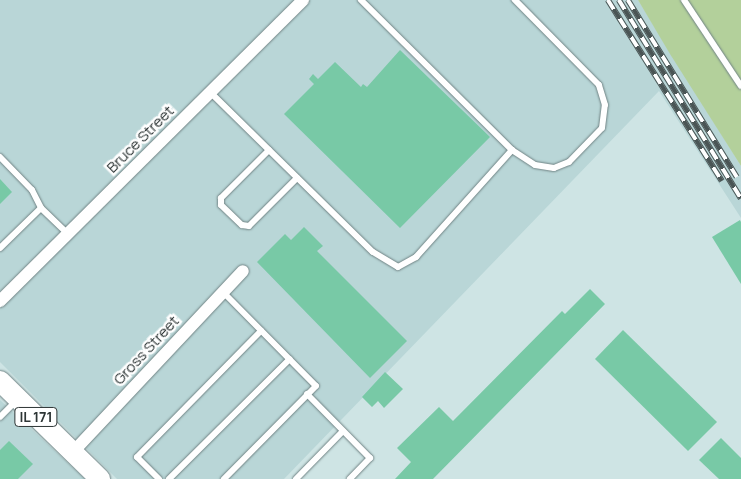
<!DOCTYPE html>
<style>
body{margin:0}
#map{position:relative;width:741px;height:479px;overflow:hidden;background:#cee4e4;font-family:Manrope,sans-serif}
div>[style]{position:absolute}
.built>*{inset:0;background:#b9d6d7}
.green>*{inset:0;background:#b3d09b}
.building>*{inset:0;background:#78c9a6}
.roads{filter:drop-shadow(0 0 1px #708384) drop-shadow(0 0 1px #708384)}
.lane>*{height:6px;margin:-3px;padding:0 3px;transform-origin:3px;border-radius:3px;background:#fff}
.street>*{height:12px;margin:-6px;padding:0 6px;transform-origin:6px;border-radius:6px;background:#fff}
.primary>*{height:20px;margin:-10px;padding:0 10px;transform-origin:10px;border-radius:10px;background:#fff}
.rail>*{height:5.5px;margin-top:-2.75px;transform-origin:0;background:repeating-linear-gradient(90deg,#fff 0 11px,#4a5555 0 22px);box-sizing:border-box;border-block:1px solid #4a5555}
span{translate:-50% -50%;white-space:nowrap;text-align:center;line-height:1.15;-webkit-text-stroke:5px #fff;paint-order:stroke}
.shield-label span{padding:1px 4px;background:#fff;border:1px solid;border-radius:4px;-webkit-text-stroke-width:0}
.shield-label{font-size:14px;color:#2d3535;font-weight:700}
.street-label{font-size:15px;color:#2d3535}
</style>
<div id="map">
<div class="built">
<div style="clip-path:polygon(0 0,638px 0,741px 166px,741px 218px,659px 91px,284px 479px,117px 479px,0 362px)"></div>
<div style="clip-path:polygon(0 400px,85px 479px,0 479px)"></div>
</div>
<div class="green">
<div style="clip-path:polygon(638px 0,741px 0,741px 166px,670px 54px)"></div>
</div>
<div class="building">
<div style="clip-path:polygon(400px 50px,490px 137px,400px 228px,284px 114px,314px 84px,309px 79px,313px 74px,318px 79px,335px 62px,361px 87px,363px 84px,367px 87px)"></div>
<div style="clip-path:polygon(0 179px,12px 192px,0 204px)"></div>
<div style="clip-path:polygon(740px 220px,741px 222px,741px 284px,712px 237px)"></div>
<div style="clip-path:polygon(304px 227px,323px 246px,317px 251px,407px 341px,370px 378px,257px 262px,285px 234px,291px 240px)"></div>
<div style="clip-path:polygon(590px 289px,605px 304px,433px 479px,395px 479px,411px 462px,397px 448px,439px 407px,453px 421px,562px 311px,565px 314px)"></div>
<div style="clip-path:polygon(623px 330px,717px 422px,688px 451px,595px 359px)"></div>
<div style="clip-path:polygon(385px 372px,403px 389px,384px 408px,378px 401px,372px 407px,362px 397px)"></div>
<div style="clip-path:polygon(721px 438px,741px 458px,741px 479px,719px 479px,699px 460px)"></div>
<div style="clip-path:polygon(9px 441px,33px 464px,18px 479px,0 479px,0 450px)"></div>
</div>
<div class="roads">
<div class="lane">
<div style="left:684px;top:0;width:103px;rotate:56.5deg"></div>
<div style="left:210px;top:92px;width:228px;rotate:44.5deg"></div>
<div style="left:373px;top:252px;width:29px;rotate:31deg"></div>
<div style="left:398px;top:267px;width:21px;rotate:-29deg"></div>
<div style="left:416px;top:257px;width:144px;rotate:-48.1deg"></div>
<div style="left:512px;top:150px;width:213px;rotate:-135.2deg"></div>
<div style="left:269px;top:150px;width:68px;rotate:135deg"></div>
<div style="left:221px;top:198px;width:7px;rotate:90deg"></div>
<div style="left:221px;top:205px;width:29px;rotate:44deg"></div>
<div style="left:242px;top:225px;width:7px;rotate:8deg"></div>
<div style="left:249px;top:226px;width:68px;rotate:-45deg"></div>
<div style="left:512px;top:150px;width:27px;rotate:33deg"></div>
<div style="left:535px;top:165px;width:19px;rotate:9deg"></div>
<div style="left:554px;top:168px;width:16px;rotate:-22deg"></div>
<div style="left:569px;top:162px;width:47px;rotate:-45.9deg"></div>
<div style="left:602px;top:128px;width:23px;rotate:-83deg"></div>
<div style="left:605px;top:105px;width:21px;rotate:-107deg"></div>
<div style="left:599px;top:85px;width:120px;rotate:-134.7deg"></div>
<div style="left:0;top:157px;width:46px;rotate:45.9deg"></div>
<div style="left:32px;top:190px;width:20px;rotate:63deg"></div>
<div style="left:0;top:248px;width:57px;rotate:-44.3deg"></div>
<div style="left:41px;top:208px;width:37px;rotate:44deg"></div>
<div style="left:223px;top:292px;width:132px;rotate:45.3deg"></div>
<div style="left:316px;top:386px;width:131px;rotate:134.7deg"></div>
<div style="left:307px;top:394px;width:90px;rotate:45.5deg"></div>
<div style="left:370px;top:458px;width:29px;rotate:134deg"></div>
<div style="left:0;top:417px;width:24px;rotate:-45deg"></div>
<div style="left:159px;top:479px;width:31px;rotate:-135deg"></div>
<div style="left:137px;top:457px;width:177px;rotate:-45.5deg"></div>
<div style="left:169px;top:479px;width:170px;rotate:-44.8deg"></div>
<div style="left:296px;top:479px;width:67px;rotate:-45.6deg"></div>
</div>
<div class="street">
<div style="left:0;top:301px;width:427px;rotate:-44.8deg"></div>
<div style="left:73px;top:452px;width:248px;rotate:-46.8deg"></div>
</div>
<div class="primary">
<div style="left:0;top:381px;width:140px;rotate:44.4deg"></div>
</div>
</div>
<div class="rail">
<div style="left:608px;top:0;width:214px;rotate:57.8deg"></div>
<div style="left:619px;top:0;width:233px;rotate:58.4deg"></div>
<div style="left:628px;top:0;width:208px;rotate:58.4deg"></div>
</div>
<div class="shield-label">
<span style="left:36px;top:417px">IL 171</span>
</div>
<div class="street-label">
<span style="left:140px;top:139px;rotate:-45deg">Bruce Street</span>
<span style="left:146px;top:350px;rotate:-47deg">Gross Street</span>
</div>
</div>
